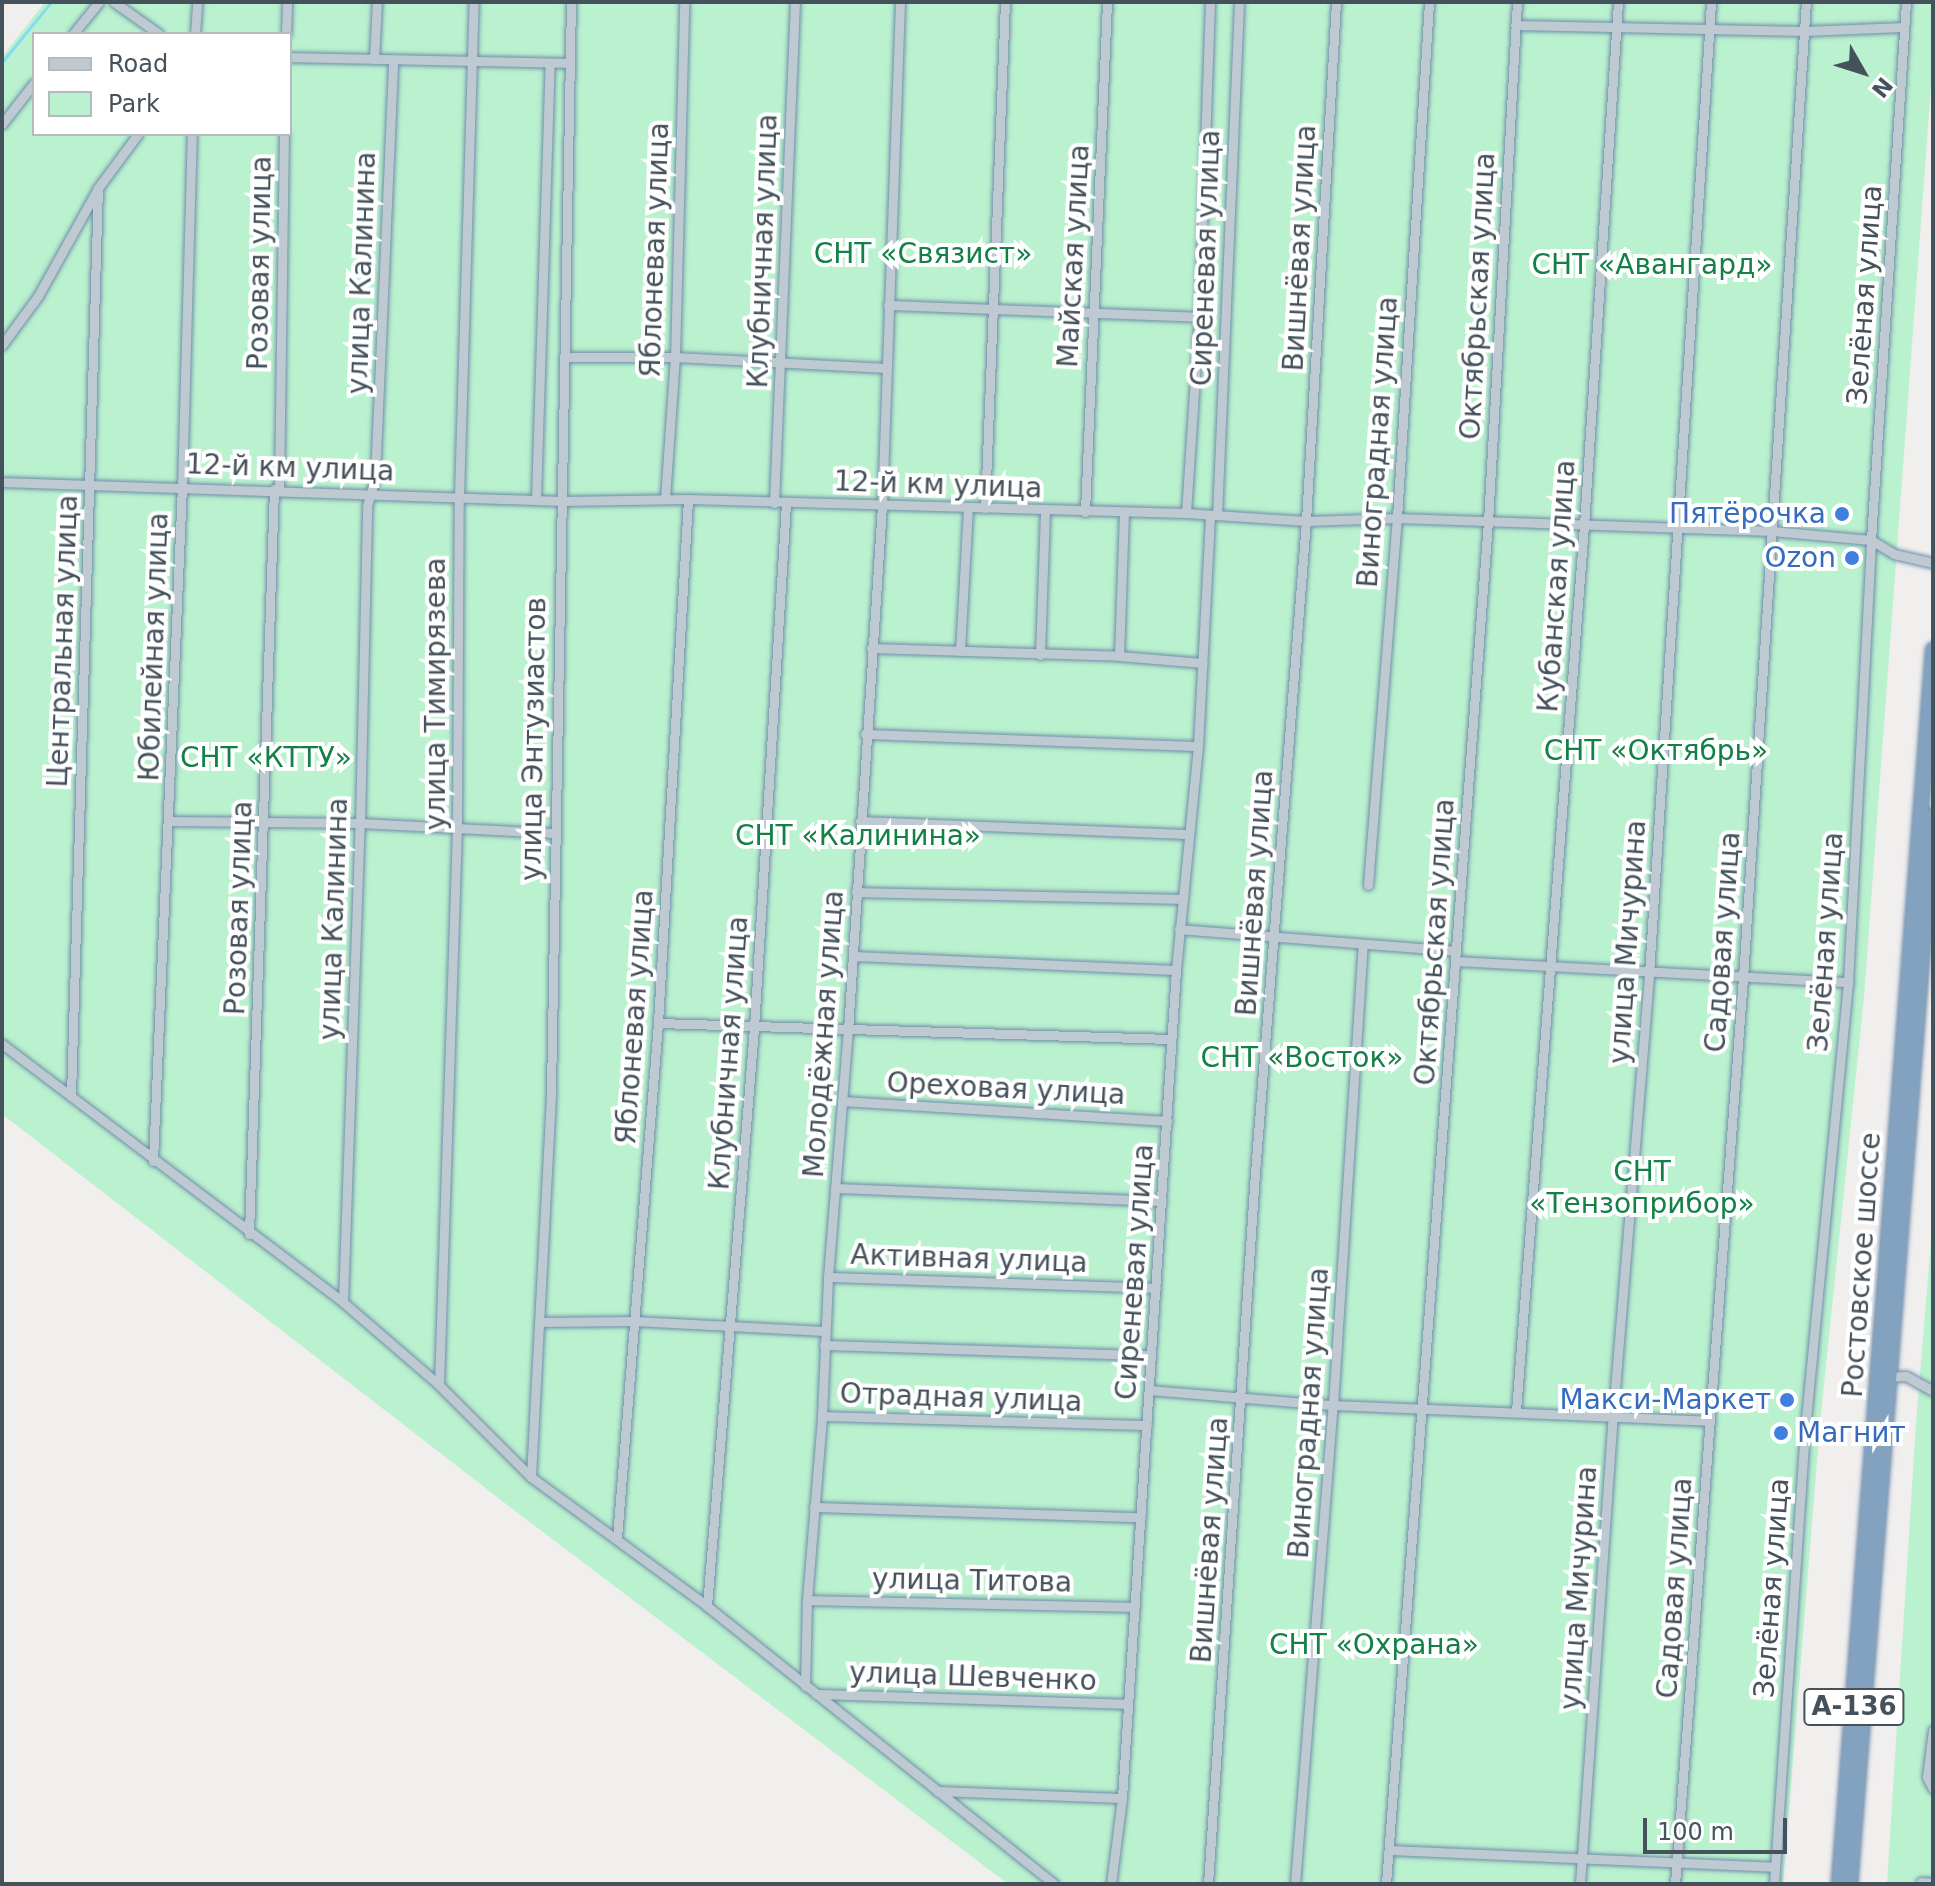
<!DOCTYPE html>
<meta charset="utf-8">
<style>
body{margin:0}
#map{position:relative;width:1935px;height:1886px;overflow:hidden;background:#f1eeee;font-family:"DejaVu Sans",sans-serif}
div>[style]{position:absolute}
.green>*{inset:0;background:#baf1ce}
.stream>*{height:3px;margin:-1.5px;padding:0 1.5px;transform-origin:1.5px;border-radius:1.5px;background:#85dcef}
.roads{filter:drop-shadow(0 0 2px #6f8dab) drop-shadow(0 0 2px #6f8dab)}
.minor>*{height:9px;margin:-4.5px;padding:0 4.5px;transform-origin:4.5px;border-radius:4.5px;background:#bec9d1}
.highway>*{height:14px;margin:-7px;padding:0 7px;transform-origin:7px;border-radius:7px;background:#83a2bf}
.dots>*{width:22px;height:22px;translate:-50% -50%;box-sizing:border-box;border:4px solid #fff;border-radius:50%}
span{translate:-50% -50%;white-space:nowrap;text-align:center;line-height:1.15;-webkit-text-stroke:8px #fff;paint-order:stroke}
.shield-label span{padding:2px 6px;background:#fff;border:2px solid;border-radius:6px;-webkit-text-stroke-width:0}
.shield-label{font-size:26px;color:#45525c;font-weight:700}
.street-label{font-size:28px;color:#45525c}
.park-label{font-size:28px;color:#138147}
.shop-label{font-size:28px;color:#366cbe}
.right{translate:-100% -50%;text-align:right}
.left{translate:0 -50%;text-align:left}
.frame{position:absolute;inset:0;border:4px solid #45525c;pointer-events:none}
.legend{position:absolute;left:32px;top:32px;width:260px;height:104px;box-sizing:border-box;background:#fff;border:2px solid #b5babe;margin:0;padding:10px 14px;list-style:none;font-size:24px;color:#45525c}
.legend li{display:flex;align-items:center;gap:16px;height:40px}
.legend b{width:40px;border:2px solid #b5babe}
.north{position:absolute;left:1823px;top:32px;width:80px;height:80px;-webkit-text-stroke:6px #fff;paint-order:stroke;rotate:129deg;font-size:22px;font-weight:700;line-height:32px;text-align:center;color:#45525c}
.north::after{content:'';display:block;margin:auto;width:28px;height:36px;background:#45525c;clip-path:polygon(50% 0,100% 100%,50% 72%,0 100%)}
.scale{position:absolute;left:1643px;top:1818px;width:144px;height:36px;box-sizing:border-box;border:4px solid #45525c;border-top:0;padding-left:10px;font-size:24px;line-height:28px;white-space:nowrap;color:#45525c;-webkit-text-stroke:6px #fff;paint-order:stroke}
</style>
<div id="map">
<div class="green">
<div style="clip-path:polygon(evenodd,45px 2px,1933px 2px,1933px 59px,1864px 997px,1820px 1424px,1783px 1884px,1008px 1884px,510px 1507px,2px 1114px,2px 57px,45px 2px,34px 34px,290px 34px,290px 134px,34px 134px,34px 34px)"></div>
<div style="clip-path:polygon(1933px 1217px,1933px 1884px,1887px 1884px,1916px 1423px)"></div>
</div>
<div class="stream">
<div style="left:2px;top:62px;width:77px;rotate:-50.8deg"></div>
</div>
<div class="roads">
<div class="minor">
<div style="left:114px;top:2px;width:55px;rotate:35.4deg"></div>
<div style="left:1515px;top:25px;width:289px;rotate:1.2deg"></div>
<div style="left:1804px;top:31px;width:100px;rotate:-2.3deg"></div>
<div style="left:73px;top:34px;width:41px;rotate:-50.9deg"></div>
<div style="left:195px;top:34px;width:32px;rotate:-86deg"></div>
<div style="left:286px;top:34px;width:32px;rotate:-88deg"></div>
<div style="left:290px;top:57px;width:279px;rotate:1.2deg"></div>
<div style="left:374px;top:59px;width:57px;rotate:-87deg"></div>
<div style="left:2px;top:124px;width:52px;rotate:-52deg"></div>
<div style="left:888px;top:305px;width:311px;rotate:2.2deg"></div>
<div style="left:2px;top:345px;width:61px;rotate:-53.7deg"></div>
<div style="left:38px;top:296px;width:124px;rotate:-60.9deg"></div>
<div style="left:98px;top:188px;width:67px;rotate:-53.5deg"></div>
<div style="left:564px;top:357px;width:111px"></div>
<div style="left:675px;top:357px;width:212px;rotate:3deg"></div>
<div style="left:2px;top:482px;width:560px;rotate:1.94deg"></div>
<div style="left:562px;top:501px;width:126px;rotate:-0.9deg"></div>
<div style="left:688px;top:499px;width:498px;rotate:1.6deg"></div>
<div style="left:1186px;top:513px;width:120px;rotate:3.8deg"></div>
<div style="left:1306px;top:521px;width:91px;rotate:-1.9deg"></div>
<div style="left:1397px;top:518px;width:375px;rotate:2deg"></div>
<div style="left:1772px;top:531px;width:99px;rotate:5.2deg"></div>
<div style="left:1871px;top:540px;width:27px;rotate:31deg"></div>
<div style="left:1894px;top:554px;width:40px;rotate:13deg"></div>
<div style="left:279px;top:489px;width:355px;rotate:-89.2deg"></div>
<div style="left:536px;top:499px;width:436px;rotate:-88.2deg"></div>
<div style="left:665px;top:499px;width:142px;rotate:-86deg"></div>
<div style="left:675px;top:357px;width:355px;rotate:-88.5deg"></div>
<div style="left:774px;top:503px;width:501px;rotate:-87.6deg"></div>
<div style="left:985px;top:508px;width:506px;rotate:-87.74deg"></div>
<div style="left:1085px;top:512px;width:510px;rotate:-87.53deg"></div>
<div style="left:1186px;top:513px;width:196px;rotate:-86.2deg"></div>
<div style="left:1199px;top:317px;width:315px;rotate:-88deg"></div>
<div style="left:1217px;top:515px;width:513px;rotate:-87.54deg"></div>
<div style="left:871px;top:648px;width:248px;rotate:1.8deg"></div>
<div style="left:1119px;top:656px;width:84px;rotate:4.8deg"></div>
<div style="left:960px;top:651px;width:143px;rotate:-86.8deg"></div>
<div style="left:1040px;top:655px;width:145px;rotate:-88deg"></div>
<div style="left:1119px;top:656px;width:144px;rotate:-88deg"></div>
<div style="left:865px;top:734px;width:333px;rotate:2.1deg"></div>
<div style="left:169px;top:821px;width:191px;rotate:0.6deg"></div>
<div style="left:360px;top:823px;width:193px;rotate:3deg"></div>
<div style="left:860px;top:821px;width:328px;rotate:2.3deg"></div>
<div style="left:1368px;top:885px;width:368px;rotate:-85.5deg"></div>
<div style="left:1397px;top:518px;width:517px;rotate:-86.45deg"></div>
<div style="left:856px;top:892px;width:326px;rotate:1.2deg"></div>
<div style="left:1179px;top:929px;width:278px;rotate:4.5deg"></div>
<div style="left:853px;top:956px;width:323px;rotate:2.5deg"></div>
<div style="left:1456px;top:961px;width:393px;rotate:3.1deg"></div>
<div style="left:658px;top:1023px;width:513px;rotate:1.79deg"></div>
<div style="left:2px;top:1044px;width:428px;rotate:37.1deg"></div>
<div style="left:343px;top:1302px;width:127px;rotate:40.8deg"></div>
<div style="left:439px;top:1385px;width:130px;rotate:45deg"></div>
<div style="left:531px;top:1477px;width:218px;rotate:36.2deg"></div>
<div style="left:707px;top:1606px;width:445px;rotate:38.7deg"></div>
<div style="left:71px;top:1096px;width:908px;rotate:-88.3deg"></div>
<div style="left:842px;top:1101px;width:326px;rotate:3.5deg"></div>
<div style="left:153px;top:1161px;width:675px;rotate:-87.54deg"></div>
<div style="left:182px;top:487px;width:353px;rotate:-88.4deg"></div>
<div style="left:835px;top:1188px;width:327px;rotate:2.3deg"></div>
<div style="left:249px;top:1234px;width:745px;rotate:-88.08deg"></div>
<div style="left:828px;top:1277px;width:328px;rotate:1.9deg"></div>
<div style="left:343px;top:1302px;width:479px;rotate:-88deg"></div>
<div style="left:360px;top:823px;width:317px;rotate:-88.7deg"></div>
<div style="left:367px;top:506px;width:29px;rotate:-74deg"></div>
<div style="left:375px;top:478px;width:419px;rotate:-87.5deg"></div>
<div style="left:539px;top:1322px;width:96px;rotate:-0.6deg"></div>
<div style="left:635px;top:1321px;width:190px;rotate:3deg"></div>
<div style="left:824px;top:1345px;width:327px;rotate:1.8deg"></div>
<div style="left:1886px;top:1377px;width:20px;rotate:-3deg"></div>
<div style="left:1906px;top:1376px;width:31px;rotate:29deg"></div>
<div style="left:439px;top:1385px;width:556px;rotate:-88.15deg"></div>
<div style="left:457px;top:829px;width:333px;rotate:-89.7deg"></div>
<div style="left:459px;top:496px;width:494px;rotate:-88.3deg"></div>
<div style="left:1149px;top:1390px;width:185px;rotate:4.7deg"></div>
<div style="left:1333px;top:1405px;width:376px;rotate:2.4deg"></div>
<div style="left:1516px;top:1411px;width:888px;rotate:-85.61deg"></div>
<div style="left:1584px;top:526px;width:525px;rotate:-86.29deg"></div>
<div style="left:822px;top:1416px;width:325px;rotate:1.6deg"></div>
<div style="left:531px;top:1477px;width:387px;rotate:-87deg"></div>
<div style="left:551px;top:1091px;width:1089px;rotate:-88.95deg"></div>
<div style="left:814px;top:1507px;width:327px;rotate:1.8deg"></div>
<div style="left:617px;top:1538px;width:517px;rotate:-85.45deg"></div>
<div style="left:658px;top:1023px;width:525px;rotate:-86.72deg"></div>
<div style="left:807px;top:1600px;width:328px;rotate:1.2deg"></div>
<div style="left:707px;top:1606px;width:580px;rotate:-85.35deg"></div>
<div style="left:754px;top:1028px;width:526px;rotate:-86.51deg"></div>
<div style="left:805px;top:1686px;width:86px;rotate:-88.7deg"></div>
<div style="left:807px;top:1600px;width:185px;rotate:-85.3deg"></div>
<div style="left:822px;top:1416px;width:139px;rotate:-87.5deg"></div>
<div style="left:828px;top:1277px;width:247px;rotate:-85.4deg"></div>
<div style="left:848px;top:1031px;width:527px;rotate:-86.3deg"></div>
<div style="left:882px;top:505px;width:503px;rotate:-87.95deg"></div>
<div style="left:816px;top:1694px;width:312px;rotate:1.8deg"></div>
<div style="left:1933px;top:1730px;width:47px;rotate:97.3deg"></div>
<div style="left:1927px;top:1777px;width:13px;rotate:63deg"></div>
<div style="left:937px;top:1791px;width:185px;rotate:2.2deg"></div>
<div style="left:1389px;top:1850px;width:386px;rotate:2.5deg"></div>
<div style="left:1921px;top:1882px;width:12px;rotate:5deg"></div>
<div style="left:1111px;top:1884px;width:87px;rotate:-82.7deg"></div>
<div style="left:1122px;top:1798px;width:830px;rotate:-86.27deg"></div>
<div style="left:1176px;top:970px;width:225px;rotate:-84.4deg"></div>
<div style="left:1198px;top:746px;width:231px;rotate:-87deg"></div>
<div style="left:1208px;top:1884px;width:713px;rotate:-86.22deg"></div>
<div style="left:1255px;top:1173px;width:654px;rotate:-85.53deg"></div>
<div style="left:1306px;top:521px;width:520px;rotate:-86.69deg"></div>
<div style="left:1295px;top:1884px;width:481px;rotate:-85.5deg"></div>
<div style="left:1333px;top:1405px;width:461px;rotate:-86.3deg"></div>
<div style="left:1386px;top:1884px;width:1366px;rotate:-85.72deg"></div>
<div style="left:1488px;top:522px;width:521px;rotate:-86.81deg"></div>
<div style="left:1580px;top:1884px;width:471px;rotate:-86deg"></div>
<div style="left:1613px;top:1414px;width:441px;rotate:-85.3deg"></div>
<div style="left:1649px;top:974px;width:974px;rotate:-86.35deg"></div>
<div style="left:1675px;top:1884px;width:909px;rotate:-85.71deg"></div>
<div style="left:1743px;top:978px;width:978px;rotate:-86.31deg"></div>
<div style="left:1774px;top:1884px;width:466px;rotate:-86.1deg"></div>
<div style="left:1806px;top:1419px;width:439px;rotate:-84.5deg"></div>
<div style="left:1848px;top:982px;width:443px;rotate:-87deg"></div>
<div style="left:1871px;top:540px;width:539px;rotate:-86.28deg"></div>
</div>
<div class="highway">
<div style="left:1839px;top:1884px;width:1238px;rotate:-85.64deg"></div>
<div style="left:1850px;top:1884px;width:1071px;rotate:-85.56deg"></div>
</div>
</div>
<div class="dots">
<div style="left:1842px;top:514px;background:#3f7fe0"></div>
<div style="left:1852px;top:558px;background:#3f7fe0"></div>
<div style="left:1787px;top:1400px;background:#3f7fe0"></div>
<div style="left:1781px;top:1433px;background:#3f7fe0"></div>
</div>
<div class="shield-label">
<span style="left:1854px;top:1707px">А-136</span>
</div>
<div class="street-label">
<span style="left:1300px;top:248px;rotate:-87deg">Вишнёвая улица</span>
<span style="left:655px;top:250px;rotate:-88deg">Яблоневая улица</span>
<span style="left:763px;top:251px;rotate:-88deg">Клубничная улица</span>
<span style="left:1074px;top:256px;rotate:-87deg">Майская улица</span>
<span style="left:1206px;top:258px;rotate:-88deg">Сиреневая улица</span>
<span style="left:260px;top:263px;rotate:-89deg">Розовая улица</span>
<span style="left:362px;top:273px;rotate:-88deg">улица Калинина</span>
<span style="left:1865px;top:295px;rotate:-86deg">Зелёная улица</span>
<span style="left:1478px;top:296px;rotate:-87deg">Октябрьская улица</span>
<span style="left:1378px;top:442px;rotate:-86deg">Виноградная улица</span>
<span style="left:290px;top:468px;rotate:2deg">12-й км улица</span>
<span style="left:938px;top:485px;rotate:2deg">12-й км улица</span>
<span style="left:1557px;top:586px;rotate:-86deg">Кубанская улица</span>
<span style="left:63px;top:641px;rotate:-88deg">Центральная улица</span>
<span style="left:154px;top:647px;rotate:-88deg">Юбилейная улица</span>
<span style="left:436px;top:694px;rotate:-90deg">улица Тимирязева</span>
<span style="left:534px;top:739px;rotate:-89deg">улица Энтузиастов</span>
<span style="left:1255px;top:893px;rotate:-86deg">Вишнёвая улица</span>
<span style="left:239px;top:908px;rotate:-88deg">Розовая улица</span>
<span style="left:334px;top:919px;rotate:-88deg">улица Калинина</span>
<span style="left:1435px;top:942px;rotate:-86deg">Октябрьская улица</span>
<span style="left:1628px;top:942px;rotate:-86deg">улица Мичурина</span>
<span style="left:1723px;top:942px;rotate:-86deg">Садовая улица</span>
<span style="left:1826px;top:942px;rotate:-86deg">Зелёная улица</span>
<span style="left:635px;top:1017px;rotate:-86deg">Яблоневая улица</span>
<span style="left:824px;top:1034px;rotate:-86deg">Молодёжная улица</span>
<span style="left:729px;top:1053px;rotate:-86deg">Клубничная улица</span>
<span style="left:1006px;top:1089px;rotate:3deg">Ореховая улица</span>
<span style="left:969px;top:1259px;rotate:2deg">Активная улица</span>
<span style="left:1862px;top:1265px;rotate:-86deg">Ростовское шоссе</span>
<span style="left:1135px;top:1272px;rotate:-86deg">Сиреневая улица</span>
<span style="left:961px;top:1398px;rotate:2deg">Отрадная улица</span>
<span style="left:1309px;top:1413px;rotate:-86deg">Виноградная улица</span>
<span style="left:1210px;top:1540px;rotate:-86deg">Вишнёвая улица</span>
<span style="left:972px;top:1581px;rotate:1deg">улица Титова</span>
<span style="left:1579px;top:1588px;rotate:-86deg">улица Мичурина</span>
<span style="left:1675px;top:1588px;rotate:-86deg">Садовая улица</span>
<span style="left:1772px;top:1588px;rotate:-86deg">Зелёная улица</span>
<span style="left:973px;top:1677px;rotate:2deg">улица Шевченко</span>
</div>
<div class="park-label">
<span style="left:923px;top:254px">СНТ «Связист»</span>
<span style="left:1652px;top:265px">СНТ «Авангард»</span>
<span style="left:1656px;top:751px">СНТ «Октябрь»</span>
<span style="left:266px;top:758px">СНТ «КТТУ»</span>
<span style="left:858px;top:836px">СНТ «Калинина»</span>
<span style="left:1302px;top:1058px">СНТ «Восток»</span>
<span style="left:1642px;top:1188px">СНТ<br>«Тензоприбор»</span>
<span style="left:1374px;top:1645px">СНТ «Охрана»</span>
</div>
<div class="shop-label">
<span class="right" style="left:1826px;top:514px">Пятёрочка</span>
<span class="right" style="left:1836px;top:558px">Ozon</span>
<span class="right" style="left:1771px;top:1400px">Макси-Маркет</span>
<span class="left" style="left:1797px;top:1433px">Магнит</span>
</div>
<div class="frame"></div>
<ul class="legend">
<li><b style="height:10px;background:#bec9d1"></b>Road</li>
<li><b style="height:22px;background:#baf1ce"></b>Park</li>
</ul>
<div class="north">N</div>
<div class="scale">100 m</div>
</div>
